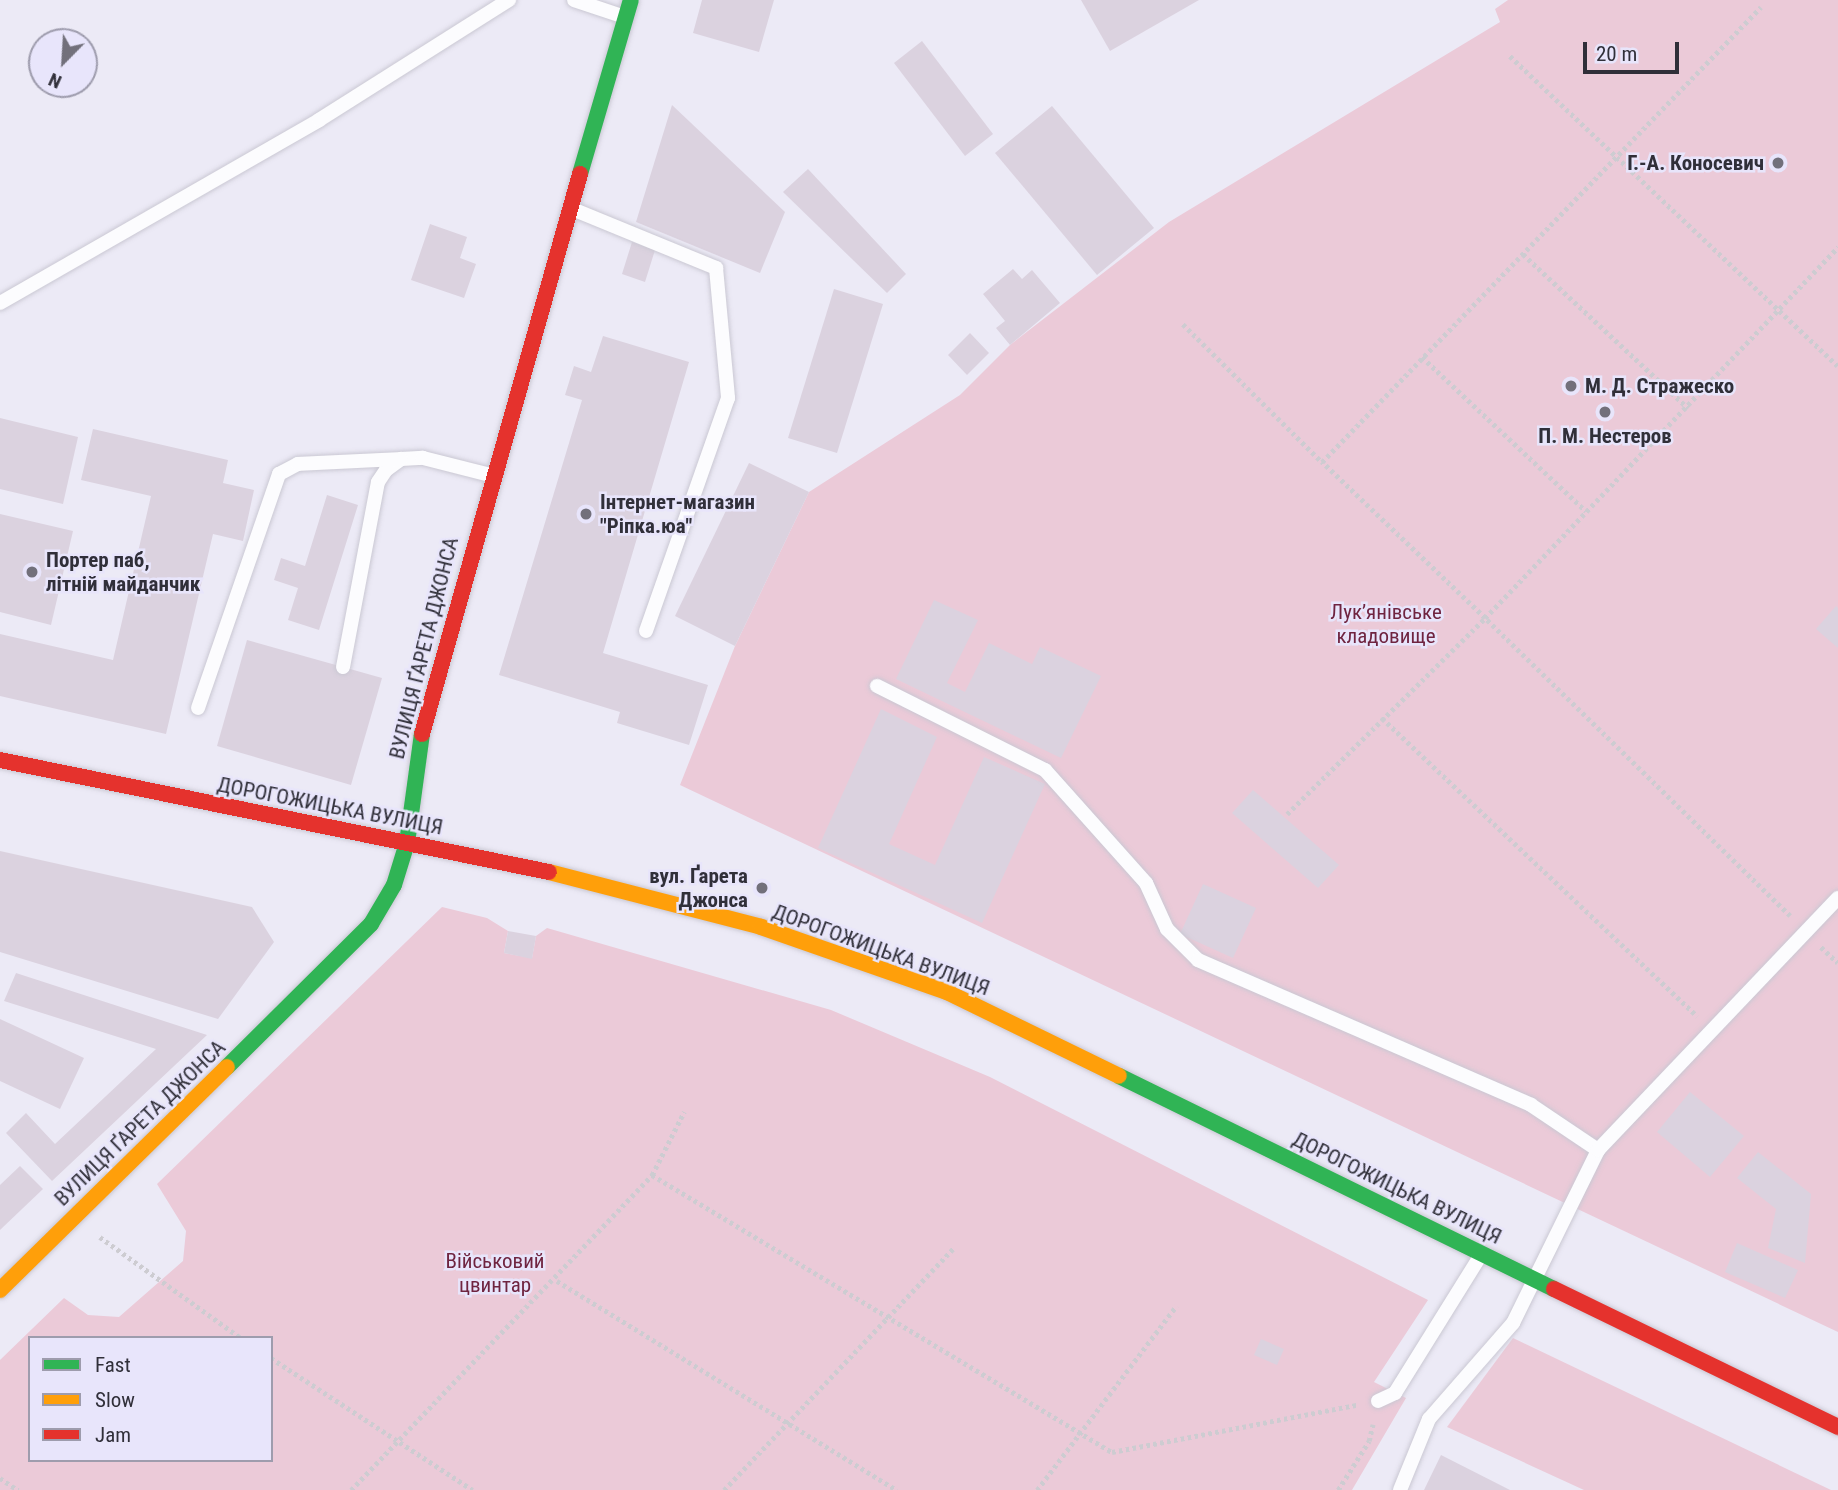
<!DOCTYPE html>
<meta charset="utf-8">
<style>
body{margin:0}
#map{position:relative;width:1838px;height:1490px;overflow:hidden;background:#eceaf6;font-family:"Roboto Condensed",sans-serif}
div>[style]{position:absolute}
.green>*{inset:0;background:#ebcad8}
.building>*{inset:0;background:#dbd2df}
.path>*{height:4.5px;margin-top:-2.25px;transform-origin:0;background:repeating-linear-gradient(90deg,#cdccd1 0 3.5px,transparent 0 7px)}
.roads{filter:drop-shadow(0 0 2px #cac8d3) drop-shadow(0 0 2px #cac8d3)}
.lane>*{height:14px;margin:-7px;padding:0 7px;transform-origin:7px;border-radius:7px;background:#fcfcfe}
.fast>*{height:16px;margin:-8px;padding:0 8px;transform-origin:8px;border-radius:8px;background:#30b455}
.slow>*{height:16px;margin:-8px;padding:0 8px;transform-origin:8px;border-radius:8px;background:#ff9f0a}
.jam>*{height:16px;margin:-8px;padding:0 8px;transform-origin:8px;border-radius:8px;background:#e5322d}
.dots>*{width:19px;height:19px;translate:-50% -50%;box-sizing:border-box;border:4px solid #e8e5fb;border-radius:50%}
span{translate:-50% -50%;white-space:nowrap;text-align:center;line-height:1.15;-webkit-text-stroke:5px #e8e5fb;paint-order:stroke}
.poi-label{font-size:21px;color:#302f39;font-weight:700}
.right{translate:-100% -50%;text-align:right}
.left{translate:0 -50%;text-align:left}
.park-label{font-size:21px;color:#6f2440}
.street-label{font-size:21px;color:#302f39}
.legend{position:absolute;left:28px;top:1336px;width:245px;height:126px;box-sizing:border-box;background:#e8e5fb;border:2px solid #9e9cad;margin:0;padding:9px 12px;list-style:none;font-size:21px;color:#302f39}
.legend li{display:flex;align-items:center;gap:14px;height:35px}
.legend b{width:35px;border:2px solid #9e9cad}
.north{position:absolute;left:28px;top:28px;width:70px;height:70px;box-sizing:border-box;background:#e8e5fb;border:2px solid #9e9cad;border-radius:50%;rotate:204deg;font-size:19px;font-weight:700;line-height:28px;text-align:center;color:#302f39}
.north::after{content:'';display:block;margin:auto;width:24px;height:32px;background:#72707b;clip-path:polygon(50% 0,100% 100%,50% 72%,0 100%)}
.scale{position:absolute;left:1583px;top:42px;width:96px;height:32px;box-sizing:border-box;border:4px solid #302f39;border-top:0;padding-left:9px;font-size:21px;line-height:24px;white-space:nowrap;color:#302f39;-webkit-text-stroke:5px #e8e5fb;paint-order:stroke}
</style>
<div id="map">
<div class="green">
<div style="clip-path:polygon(1508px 0,1838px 0,1838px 1332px,680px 785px,735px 646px,809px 492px,960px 395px,1010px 345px,1169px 222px,1500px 22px,1495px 9px)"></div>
<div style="clip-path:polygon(evenodd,442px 907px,487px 918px,508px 931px,504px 953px,532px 958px,536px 936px,547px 928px,831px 1010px,990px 1077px,1428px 1300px,1374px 1382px,1406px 1398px,1352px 1490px,0 1490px,0 1360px,64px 1298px,88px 1315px,119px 1317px,183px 1261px,186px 1231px,157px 1184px,442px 907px,30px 1338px,271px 1338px,271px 1460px,30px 1460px,30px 1338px)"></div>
<div style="clip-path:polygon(1513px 1338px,1831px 1490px,1584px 1490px,1447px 1427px)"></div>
</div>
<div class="building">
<div style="clip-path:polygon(702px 0,774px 0,759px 52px,693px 33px)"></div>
<div style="clip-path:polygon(1081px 0,1199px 0,1110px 51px)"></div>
<div style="clip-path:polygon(922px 41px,993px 134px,965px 156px,894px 63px)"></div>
<div style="clip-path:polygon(672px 105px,785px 212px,760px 273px,636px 222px)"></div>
<div style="clip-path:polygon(1052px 106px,1154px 228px,1097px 275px,995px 153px)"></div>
<div style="clip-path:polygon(808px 169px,906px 274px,887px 293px,783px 192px)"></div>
<div style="clip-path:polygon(430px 224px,467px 237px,460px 258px,476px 264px,464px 298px,411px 280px)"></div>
<div style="clip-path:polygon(632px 242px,655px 250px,645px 282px,622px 274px)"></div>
<div style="clip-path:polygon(1013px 269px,1022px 279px,1032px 270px,1060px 303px,1010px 345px,996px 328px,1005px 321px,983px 294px)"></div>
<div style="clip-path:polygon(834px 289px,883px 304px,837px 453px,788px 438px)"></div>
<div style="clip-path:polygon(970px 333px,989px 353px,967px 375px,948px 355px)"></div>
<div style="clip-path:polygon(603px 336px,689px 362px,603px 653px,708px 685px,689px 745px,617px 723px,620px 712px,499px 675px,582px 400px,565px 395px,574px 366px,591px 372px)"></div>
<div style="clip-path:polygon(0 418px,78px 437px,63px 504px,0 489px)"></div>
<div style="clip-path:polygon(93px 429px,228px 460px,223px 483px,254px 490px,243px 541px,213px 534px,166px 734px,0 696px,0 634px,113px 660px,151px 496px,81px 480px)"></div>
<div style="clip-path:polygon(749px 463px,809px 492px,735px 646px,675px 616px)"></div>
<div style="clip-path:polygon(327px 495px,358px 505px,319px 630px,288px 620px,298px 588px,274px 580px,281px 558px,305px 566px)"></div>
<div style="clip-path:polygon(0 514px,73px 531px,51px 625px,0 612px)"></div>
<div style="clip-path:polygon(934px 600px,978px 620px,947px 683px,965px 692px,989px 643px,1032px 664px,1040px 647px,1101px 676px,1061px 758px,896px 679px)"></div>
<div style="clip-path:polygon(1836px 606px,1838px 608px,1838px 648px,1816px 629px)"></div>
<div style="clip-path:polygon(247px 640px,382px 678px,351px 785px,217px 746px)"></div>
<div style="clip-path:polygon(881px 709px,937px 737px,889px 844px,935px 865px,984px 757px,1045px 784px,982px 923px,818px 848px)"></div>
<div style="clip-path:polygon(1253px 790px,1339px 865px,1318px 888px,1232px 813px)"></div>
<div style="clip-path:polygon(0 851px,252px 907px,274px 942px,218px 1019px,0 952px)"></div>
<div style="clip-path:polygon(1203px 884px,1256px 908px,1233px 958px,1180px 934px)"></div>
<div style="clip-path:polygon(508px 931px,536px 936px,532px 959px,504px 953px)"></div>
<div style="clip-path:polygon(16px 973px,207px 1035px,52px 1181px,6px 1133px,26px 1113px,55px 1144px,156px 1049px,4px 1001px)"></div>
<div style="clip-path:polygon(0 1019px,84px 1058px,60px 1109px,0 1081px)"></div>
<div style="clip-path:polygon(1690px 1092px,1744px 1136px,1710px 1177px,1657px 1132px)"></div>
<div style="clip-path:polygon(1758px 1152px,1811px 1194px,1805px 1263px,1768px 1248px,1776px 1209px,1737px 1178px)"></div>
<div style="clip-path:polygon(20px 1166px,43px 1189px,0 1230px,0 1185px)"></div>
<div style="clip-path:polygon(1737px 1243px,1798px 1270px,1785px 1298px,1725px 1272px)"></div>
<div style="clip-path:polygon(1261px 1339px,1284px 1349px,1277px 1365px,1254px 1355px)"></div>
<div style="clip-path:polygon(1441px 1455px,1510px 1490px,1424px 1490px)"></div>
</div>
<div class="path">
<div style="left:1510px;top:56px;width:451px;rotate:43.4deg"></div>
<div style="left:1523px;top:254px;width:226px;rotate:43deg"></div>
<div style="left:1183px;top:324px;width:196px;rotate:44.8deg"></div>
<div style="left:1322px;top:462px;width:632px;rotate:-46.03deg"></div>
<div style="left:1422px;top:357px;width:225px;rotate:43.2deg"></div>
<div style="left:1382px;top:718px;width:434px;rotate:43.4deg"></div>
<div style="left:1287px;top:814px;width:279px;rotate:-44.7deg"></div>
<div style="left:1485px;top:618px;width:226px;rotate:-136.3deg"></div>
<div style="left:1790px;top:916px;width:426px;rotate:-135.7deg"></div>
<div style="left:1485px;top:618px;width:512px;rotate:-46.42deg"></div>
<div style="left:1821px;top:947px;width:23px;rotate:43deg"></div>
<div style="left:652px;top:1175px;width:71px;rotate:-63.1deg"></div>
<div style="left:100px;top:1237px;width:173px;rotate:35.6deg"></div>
<div style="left:557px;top:1281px;width:399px;rotate:31.6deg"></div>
<div style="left:271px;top:1358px;width:241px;rotate:33.2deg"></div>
<div style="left:0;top:1478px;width:22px;rotate:34deg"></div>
<div style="left:351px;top:1490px;width:436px;rotate:-46.3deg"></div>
<div style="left:652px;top:1175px;width:537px;rotate:31.06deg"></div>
<div style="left:1112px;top:1452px;width:249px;rotate:-10.9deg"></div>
<div style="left:724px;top:1490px;width:335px;rotate:-46.5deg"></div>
<div style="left:1037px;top:1490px;width:231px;rotate:-52.9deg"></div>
<div style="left:1338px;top:1490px;width:58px;rotate:-57.7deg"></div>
<div style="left:1369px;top:1441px;width:17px;rotate:-77deg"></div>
</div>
<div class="roads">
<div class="lane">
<div style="left:574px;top:0;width:54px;rotate:18.4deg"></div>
<div style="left:572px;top:209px;width:156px;rotate:22.3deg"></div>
<div style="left:716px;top:268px;width:131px;rotate:84.7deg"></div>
<div style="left:728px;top:398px;width:247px;rotate:109.4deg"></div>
<div style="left:0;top:303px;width:368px;rotate:-29.8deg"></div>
<div style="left:319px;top:120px;width:225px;rotate:-32.3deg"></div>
<div style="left:343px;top:667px;width:188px;rotate:-79.3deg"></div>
<div style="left:378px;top:482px;width:14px;rotate:-56deg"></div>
<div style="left:386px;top:470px;width:19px;rotate:-36deg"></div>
<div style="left:401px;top:459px;width:22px;rotate:-3deg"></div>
<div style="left:423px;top:458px;width:69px;rotate:14.2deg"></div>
<div style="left:877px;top:686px;width:188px;rotate:26.6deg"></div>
<div style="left:1045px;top:770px;width:152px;rotate:48.2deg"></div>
<div style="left:1146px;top:883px;width:51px;rotate:65.5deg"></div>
<div style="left:1167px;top:929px;width:44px;rotate:45deg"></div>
<div style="left:1198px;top:960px;width:363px;rotate:23.5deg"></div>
<div style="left:1531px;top:1105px;width:81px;rotate:33.9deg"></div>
<div style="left:198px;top:708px;width:248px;rotate:-70.9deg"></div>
<div style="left:279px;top:474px;width:21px;rotate:-28deg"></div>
<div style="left:298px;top:464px;width:103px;rotate:-2.8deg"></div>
<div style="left:1378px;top:1401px;width:19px;rotate:-25deg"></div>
<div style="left:1395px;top:1393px;width:163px;rotate:-58.1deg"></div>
<div style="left:1400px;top:1490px;width:77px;rotate:-67.8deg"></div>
<div style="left:1429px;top:1419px;width:128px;rotate:-48.8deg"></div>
<div style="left:1513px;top:1323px;width:193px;rotate:-63.8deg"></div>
<div style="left:1598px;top:1150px;width:348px;rotate:-46.4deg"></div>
</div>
<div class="fast">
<div style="left:580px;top:174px;width:181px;rotate:-73.7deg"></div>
<div style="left:227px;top:1067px;width:203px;rotate:-44.8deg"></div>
<div style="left:371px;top:924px;width:45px;rotate:-59.5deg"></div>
<div style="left:394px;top:885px;width:44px;rotate:-72.8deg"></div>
<div style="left:407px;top:843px;width:110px;rotate:-82.2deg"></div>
<div style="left:1119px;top:1076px;width:484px;rotate:26.1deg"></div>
</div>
<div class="slow">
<div style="left:549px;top:872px;width:219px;rotate:14.5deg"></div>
<div style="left:761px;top:927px;width:197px;rotate:19.3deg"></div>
<div style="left:947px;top:992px;width:191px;rotate:26deg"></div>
<div style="left:0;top:1290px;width:318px;rotate:-44.5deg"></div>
</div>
<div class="jam">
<div style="left:422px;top:734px;width:582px;rotate:-74.24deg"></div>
<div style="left:0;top:760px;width:560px;rotate:11.53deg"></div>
<div style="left:1554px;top:1289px;width:316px;rotate:25.9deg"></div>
</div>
</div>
<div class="dots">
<div style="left:1778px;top:163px;background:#72707b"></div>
<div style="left:1571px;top:386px;background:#72707b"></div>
<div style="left:1605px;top:412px;background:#72707b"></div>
<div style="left:586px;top:514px;background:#72707b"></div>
<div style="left:32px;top:572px;background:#72707b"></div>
<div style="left:762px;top:888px;background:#72707b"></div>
</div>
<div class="poi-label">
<span class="right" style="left:1764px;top:163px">Г.-А. Коносевич</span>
<span class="left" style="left:1585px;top:386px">М. Д. Стражеско</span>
<span style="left:1605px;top:436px">П. М. Нестеров</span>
<span class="left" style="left:600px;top:514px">Інтернет-магазин<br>"Ріпка.юа"</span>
<span class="left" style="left:46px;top:572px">Портер паб,<br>літній майданчик</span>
<span class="right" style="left:748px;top:888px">вул. Ґарета<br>Джонса</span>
</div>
<div class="park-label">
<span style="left:1386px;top:624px">Лукʼянівське<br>кладовище</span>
<span style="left:495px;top:1273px">Військовий<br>цвинтар</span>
</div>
<div class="street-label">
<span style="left:424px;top:648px;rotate:-76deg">ВУЛИЦЯ ҐАРЕТА ДЖОНСА</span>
<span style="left:330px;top:806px;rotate:11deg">ДОРОГОЖИЦЬКА ВУЛИЦЯ</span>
<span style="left:881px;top:950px;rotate:20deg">ДОРОГОЖИЦЬКА ВУЛИЦЯ</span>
<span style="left:140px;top:1123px;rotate:-44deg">ВУЛИЦЯ ҐАРЕТА ДЖОНСА</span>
<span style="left:1397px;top:1188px;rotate:26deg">ДОРОГОЖИЦЬКА ВУЛИЦЯ</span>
</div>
<ul class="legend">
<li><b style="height:9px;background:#30b455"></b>Fast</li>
<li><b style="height:9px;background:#ff9f0a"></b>Slow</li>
<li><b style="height:9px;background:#e5322d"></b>Jam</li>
</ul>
<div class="north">N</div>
<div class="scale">20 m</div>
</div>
